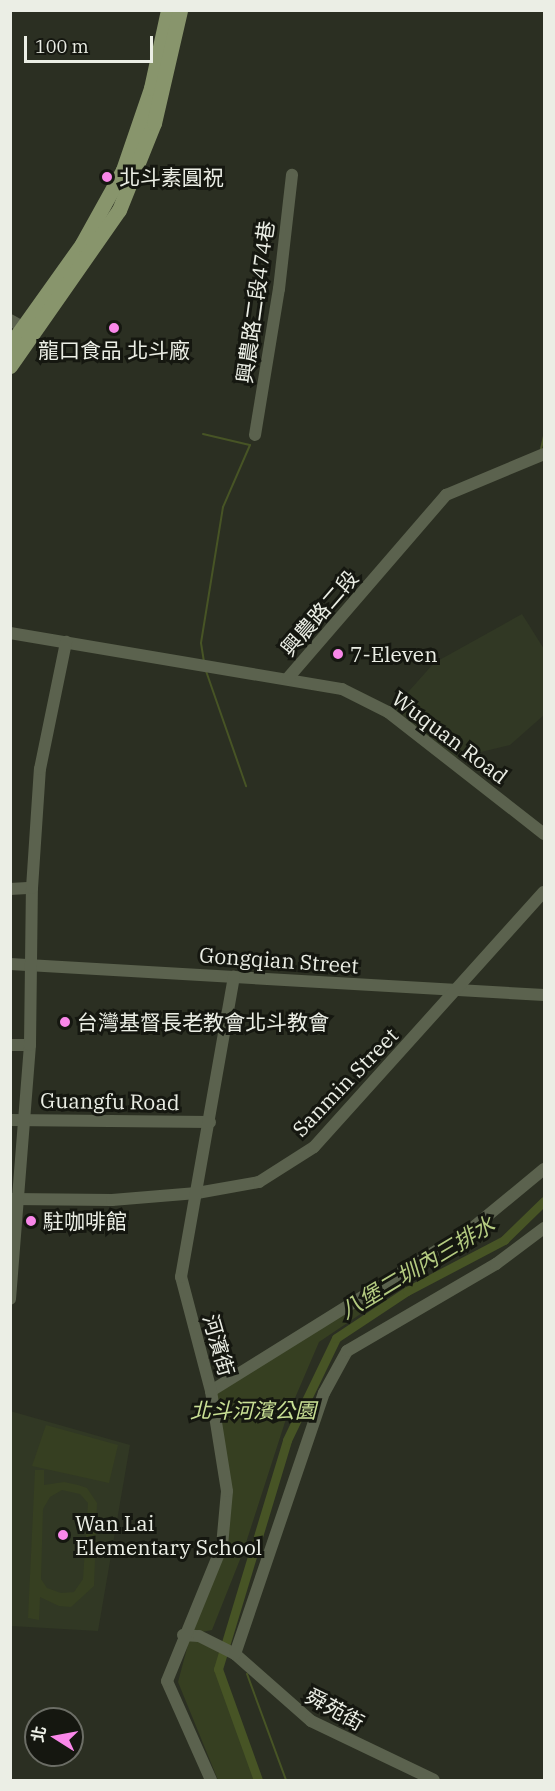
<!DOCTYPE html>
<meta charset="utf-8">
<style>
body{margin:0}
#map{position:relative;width:555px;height:1791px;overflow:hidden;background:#2b2f22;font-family:"IBM Plex Serif","Noto Sans TC",serif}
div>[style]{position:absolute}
.built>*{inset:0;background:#313824}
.green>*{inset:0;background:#363f21}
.stream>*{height:2px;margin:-1px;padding:0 1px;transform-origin:1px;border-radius:1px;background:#475425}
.canal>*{height:9px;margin:-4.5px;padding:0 4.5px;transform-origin:4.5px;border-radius:4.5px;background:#475425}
.minor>*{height:12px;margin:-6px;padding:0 6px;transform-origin:6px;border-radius:6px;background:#5b624e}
.major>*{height:15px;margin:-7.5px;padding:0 7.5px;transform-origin:7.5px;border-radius:7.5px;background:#88956c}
.dots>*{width:16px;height:16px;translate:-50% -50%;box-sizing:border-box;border:3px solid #151710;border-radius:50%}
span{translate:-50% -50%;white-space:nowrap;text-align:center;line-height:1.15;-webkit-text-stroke:6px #151710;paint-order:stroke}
.poi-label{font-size:21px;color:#ebeee5}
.left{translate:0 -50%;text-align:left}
.street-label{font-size:21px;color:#ebeee5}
.park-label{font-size:21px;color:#c9e095;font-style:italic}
.water-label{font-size:22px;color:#b4cb80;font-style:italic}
.frame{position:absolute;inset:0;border:12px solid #ebeee5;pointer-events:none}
.north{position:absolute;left:24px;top:1707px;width:60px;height:60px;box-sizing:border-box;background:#151710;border:2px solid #6b6d65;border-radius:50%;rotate:281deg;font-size:16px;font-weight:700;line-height:24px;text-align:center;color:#ebeee5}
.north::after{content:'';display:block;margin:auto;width:21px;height:27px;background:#f987e9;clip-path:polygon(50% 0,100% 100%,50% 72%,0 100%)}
.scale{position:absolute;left:24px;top:36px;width:129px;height:27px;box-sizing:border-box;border:3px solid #ebeee5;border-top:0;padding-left:8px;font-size:18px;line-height:21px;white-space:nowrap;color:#ebeee5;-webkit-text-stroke:4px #151710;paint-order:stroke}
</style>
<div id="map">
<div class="built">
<div style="clip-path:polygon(522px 614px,544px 649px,544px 715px,510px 745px,456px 758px,393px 709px,434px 663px)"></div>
<div style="clip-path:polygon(10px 1411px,130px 1445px,98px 1631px,11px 1626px)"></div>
</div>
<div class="green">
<div style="clip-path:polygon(453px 1243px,457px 1249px,319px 1342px,286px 1419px,243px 1552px,212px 1630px,192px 1634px,225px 1550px,215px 1395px)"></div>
<div style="clip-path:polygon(46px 1425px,118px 1445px,109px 1483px,32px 1466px)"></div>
<div style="clip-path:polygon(evenodd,35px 1470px,44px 1470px,44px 1485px,64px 1482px,78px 1485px,87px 1488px,97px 1503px,94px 1586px,71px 1607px,59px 1606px,40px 1597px,39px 1620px,28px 1618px,35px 1470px,62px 1490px,80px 1494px,88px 1503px,83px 1579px,74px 1592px,61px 1593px,47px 1588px,41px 1579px,43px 1509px,50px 1497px,62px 1490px)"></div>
<div style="clip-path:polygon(190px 1637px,225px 1648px,219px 1669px,258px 1780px,218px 1780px,178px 1682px)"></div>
</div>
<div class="stream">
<div style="left:203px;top:434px;width:48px;rotate:13.2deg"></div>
<div style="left:250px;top:445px;width:68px;rotate:113.5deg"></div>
<div style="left:223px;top:507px;width:138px;rotate:99.2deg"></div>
<div style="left:201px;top:643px;width:19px;rotate:81deg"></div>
<div style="left:541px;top:449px;width:13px;rotate:-77deg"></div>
<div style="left:206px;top:671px;width:122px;rotate:70.8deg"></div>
<div style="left:247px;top:1674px;width:113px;rotate:69.8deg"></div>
</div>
<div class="canal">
<div style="left:258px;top:1780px;width:118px;rotate:-109.8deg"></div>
<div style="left:218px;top:1669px;width:239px;rotate:-73.2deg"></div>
<div style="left:287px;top:1440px;width:113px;rotate:-64.3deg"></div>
<div style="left:336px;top:1338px;width:85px;rotate:-33.5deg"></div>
<div style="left:407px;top:1291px;width:110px;rotate:-27.7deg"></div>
<div style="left:504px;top:1240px;width:56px;rotate:-44.3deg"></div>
</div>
<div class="minor">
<div style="left:10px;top:320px;width:23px;rotate:29deg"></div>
<div style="left:255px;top:435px;width:148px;rotate:-80.7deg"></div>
<div style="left:279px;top:289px;width:115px;rotate:-83.5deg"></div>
<div style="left:10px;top:633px;width:337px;rotate:9.6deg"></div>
<div style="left:342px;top:689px;width:51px;rotate:26.6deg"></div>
<div style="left:388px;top:712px;width:198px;rotate:38deg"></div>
<div style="left:288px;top:678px;width:242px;rotate:-49.2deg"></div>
<div style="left:446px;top:495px;width:106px;rotate:-22.7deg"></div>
<div style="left:10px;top:889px;width:22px;rotate:-3deg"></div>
<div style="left:10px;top:964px;width:535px;rotate:3.32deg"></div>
<div style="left:10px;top:1045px;width:20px"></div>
<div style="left:10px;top:1120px;width:200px;rotate:0.6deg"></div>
<div style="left:12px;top:1199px;width:100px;rotate:0.6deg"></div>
<div style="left:112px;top:1200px;width:85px;rotate:-4.7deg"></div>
<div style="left:197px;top:1193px;width:63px;rotate:-10.1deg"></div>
<div style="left:259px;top:1182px;width:65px;rotate:-32.5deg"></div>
<div style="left:314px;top:1147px;width:343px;rotate:-48deg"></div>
<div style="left:10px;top:1299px;width:255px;rotate:-85.5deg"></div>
<div style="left:30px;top:1045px;width:157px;rotate:-89.3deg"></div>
<div style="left:32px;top:888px;width:119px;rotate:-86.2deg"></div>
<div style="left:40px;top:769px;width:130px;rotate:-78.4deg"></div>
<div style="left:211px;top:1391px;width:305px;rotate:-31.9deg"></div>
<div style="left:470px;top:1230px;width:96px;rotate:-39.5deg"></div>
<div style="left:183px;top:1635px;width:16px;rotate:4deg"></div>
<div style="left:199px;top:1636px;width:40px;rotate:26.6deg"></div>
<div style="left:235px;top:1654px;width:101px;rotate:41.4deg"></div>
<div style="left:311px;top:1721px;width:136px;rotate:25.6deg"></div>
<div style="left:235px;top:1654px;width:276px;rotate:-71.2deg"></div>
<div style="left:324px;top:1393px;width:48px;rotate:-61.3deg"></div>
<div style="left:347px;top:1351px;width:173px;rotate:-30.3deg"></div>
<div style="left:496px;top:1264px;width:60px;rotate:-36.9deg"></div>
<div style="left:211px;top:1780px;width:108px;rotate:-114deg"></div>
<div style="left:167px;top:1681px;width:146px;rotate:-67.8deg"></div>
<div style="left:222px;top:1546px;width:55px;rotate:-84.8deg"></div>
<div style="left:227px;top:1491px;width:101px;rotate:-99.1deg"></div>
<div style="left:211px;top:1391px;width:118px;rotate:-104.7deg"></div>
<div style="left:181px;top:1277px;width:305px;rotate:-80deg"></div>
</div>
<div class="major">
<div style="left:10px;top:345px;width:124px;rotate:-54.5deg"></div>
<div style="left:82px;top:244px;width:85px;rotate:-61deg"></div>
<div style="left:123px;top:170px;width:87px;rotate:-71.1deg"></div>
<div style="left:151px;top:88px;width:80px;rotate:-77.7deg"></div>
<div style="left:10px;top:366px;width:190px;rotate:-55.1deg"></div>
<div style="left:119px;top:210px;width:94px;rotate:-68.1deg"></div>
<div style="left:154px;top:123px;width:116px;rotate:-77deg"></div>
</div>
<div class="dots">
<div style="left:107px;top:177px;background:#f987e9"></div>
<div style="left:114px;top:328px;background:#f987e9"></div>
<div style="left:338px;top:654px;background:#f987e9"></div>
<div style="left:65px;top:1022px;background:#f987e9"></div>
<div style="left:31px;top:1221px;background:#f987e9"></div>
<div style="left:63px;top:1535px;background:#f987e9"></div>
</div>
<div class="poi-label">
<span class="left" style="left:119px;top:177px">北斗素圓祝</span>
<span style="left:114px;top:350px">龍口食品 北斗廠</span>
<span class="left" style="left:350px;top:654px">7-Eleven</span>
<span class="left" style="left:77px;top:1022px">台灣基督長老教會北斗教會</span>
<span class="left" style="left:43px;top:1221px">駐咖啡館</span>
<span class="left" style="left:75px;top:1535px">Wan Lai<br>Elementary School</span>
</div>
<div class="street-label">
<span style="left:255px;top:302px;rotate:-82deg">興農路二段474巷</span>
<span style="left:319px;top:613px;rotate:-49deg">興農路二段</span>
<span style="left:450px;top:737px;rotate:37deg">Wuquan Road</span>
<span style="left:279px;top:960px;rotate:4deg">Gongqian Street</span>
<span style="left:345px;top:1082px;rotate:-46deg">Sanmin Street</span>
<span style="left:110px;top:1101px;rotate:1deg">Guangfu Road</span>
<span style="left:219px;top:1345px;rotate:74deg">河濱街</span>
<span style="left:335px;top:1709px;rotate:29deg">舜苑街</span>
</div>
<div class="park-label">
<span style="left:253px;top:1410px">北斗河濱公園</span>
</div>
<div class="water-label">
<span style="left:417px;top:1267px;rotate:-31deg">八堡二圳內三排水</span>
</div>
<div class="frame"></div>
<div class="north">北</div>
<div class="scale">100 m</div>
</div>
